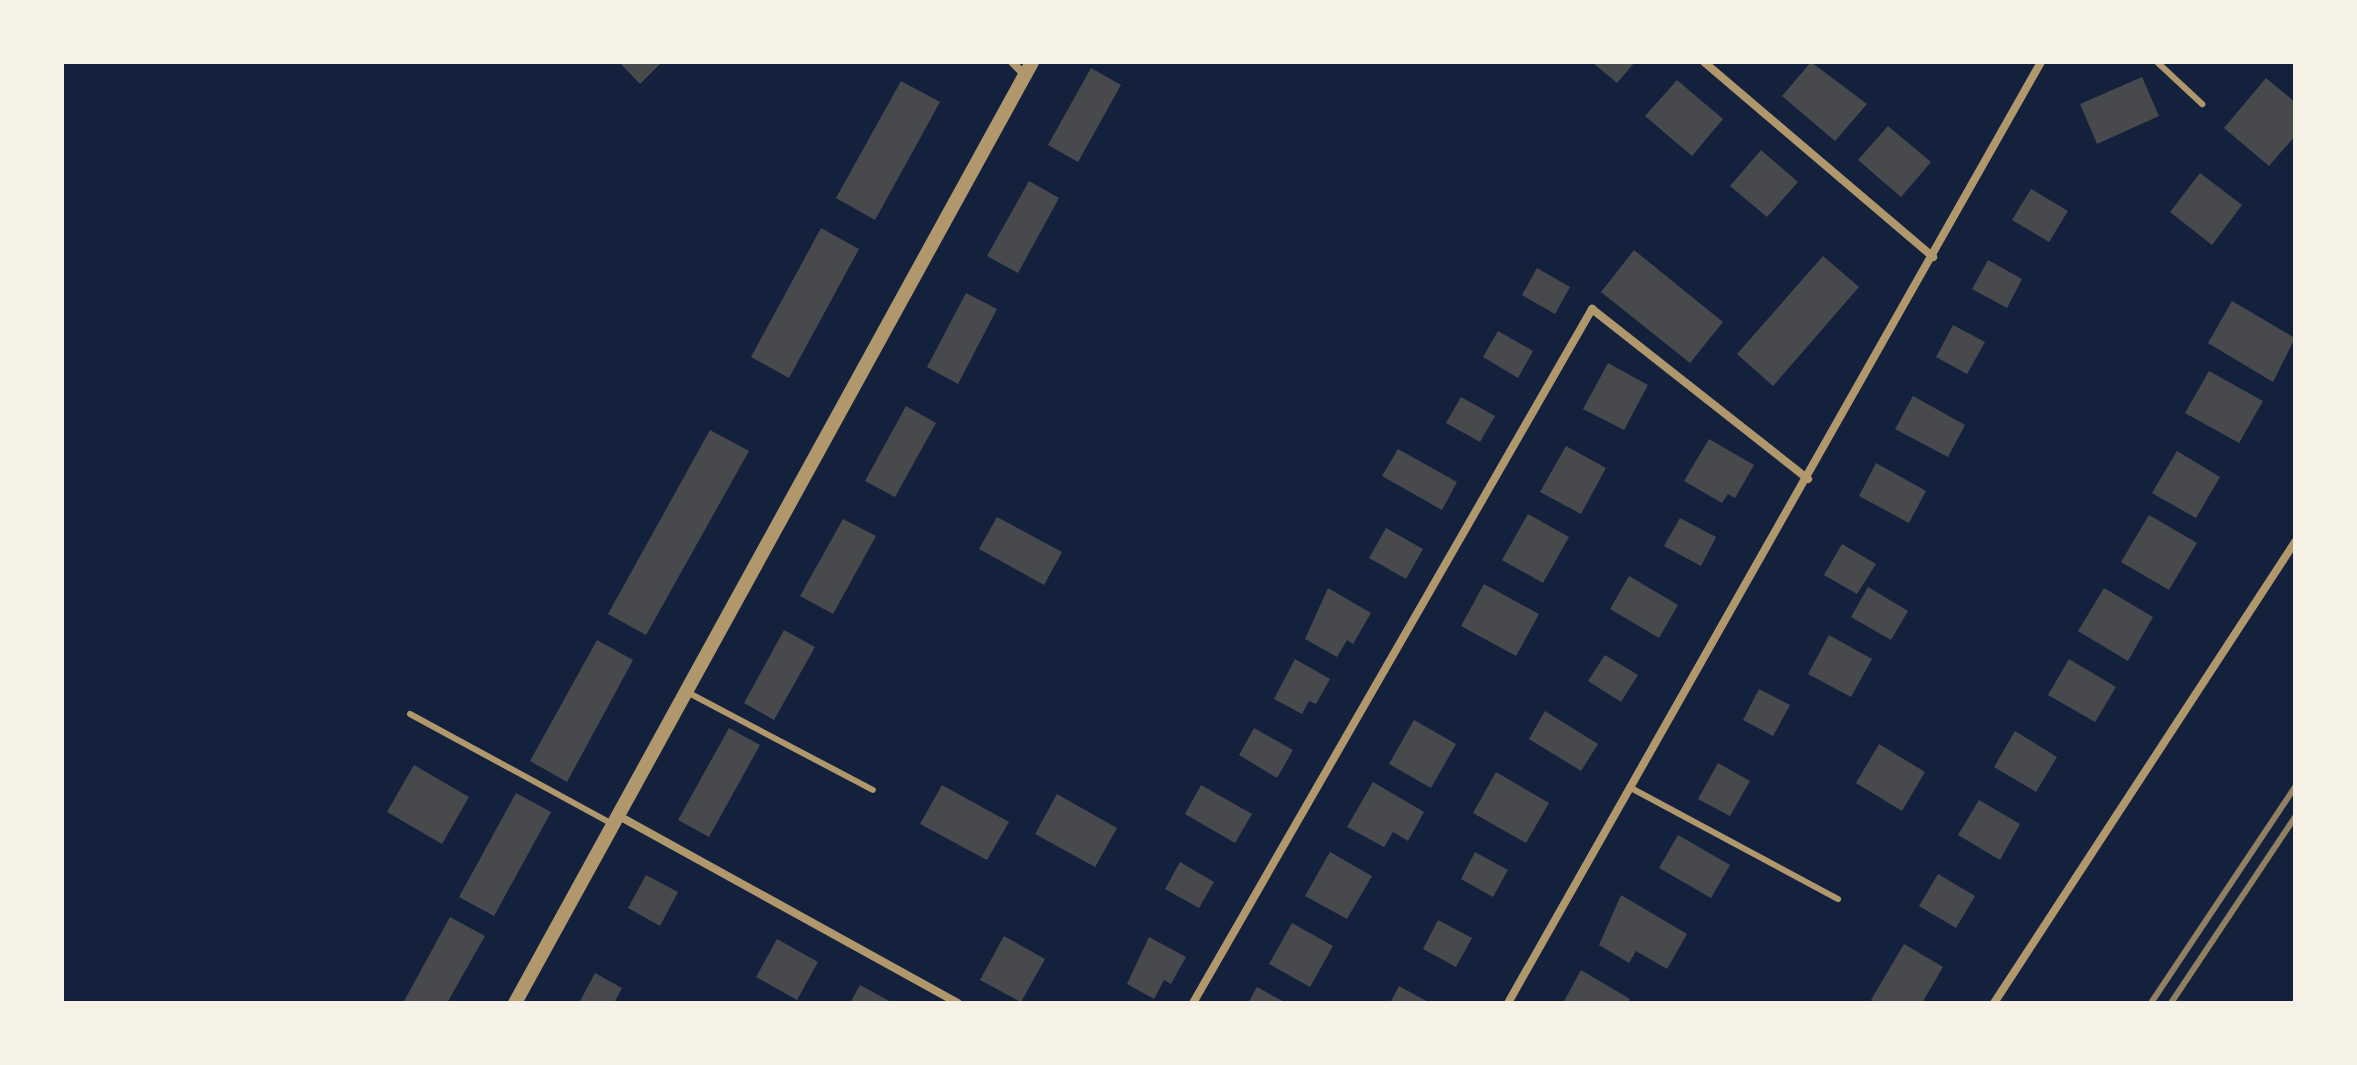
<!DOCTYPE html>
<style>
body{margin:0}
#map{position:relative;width:2357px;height:1065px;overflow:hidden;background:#14213d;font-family:Lora,serif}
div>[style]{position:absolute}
.building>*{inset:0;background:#48494c}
.service>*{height:6px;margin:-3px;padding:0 3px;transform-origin:3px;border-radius:3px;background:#b1986c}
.minor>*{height:8px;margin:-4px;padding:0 4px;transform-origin:4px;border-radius:4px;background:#b1986c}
.tertiary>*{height:14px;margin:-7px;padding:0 7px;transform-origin:7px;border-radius:7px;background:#b1986c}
.rail>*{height:6px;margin:-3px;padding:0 3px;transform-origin:3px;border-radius:3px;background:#918062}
span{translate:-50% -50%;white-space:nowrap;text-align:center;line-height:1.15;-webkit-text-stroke:8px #f6f1e7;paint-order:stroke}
.frame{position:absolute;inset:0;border:64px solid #f6f1e7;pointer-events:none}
</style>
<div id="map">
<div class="building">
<div style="clip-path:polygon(619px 62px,662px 62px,640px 84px)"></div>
<div style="clip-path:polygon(1592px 62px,1635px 62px,1617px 83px)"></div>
<div style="clip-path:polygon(1811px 62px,1867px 104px,1835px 141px,1782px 96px)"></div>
<div style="clip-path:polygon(1091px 68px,1121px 85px,1078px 162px,1048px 145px)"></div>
<div style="clip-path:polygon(2142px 77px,2159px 116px,2097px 144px,2080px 104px)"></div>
<div style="clip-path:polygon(2266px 78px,2295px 102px,2295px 136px,2269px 166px,2224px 128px)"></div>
<div style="clip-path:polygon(1677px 80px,1723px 119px,1692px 156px,1645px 116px)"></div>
<div style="clip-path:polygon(901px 81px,940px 102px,875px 220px,836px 198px)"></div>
<div style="clip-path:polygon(1888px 126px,1931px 162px,1901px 197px,1858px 160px)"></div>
<div style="clip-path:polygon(1761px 150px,1798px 182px,1767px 217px,1730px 186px)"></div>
<div style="clip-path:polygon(2200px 173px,2242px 205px,2212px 245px,2170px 212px)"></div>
<div style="clip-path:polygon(1029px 181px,1059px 198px,1018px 273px,987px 256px)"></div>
<div style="clip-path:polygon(2031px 189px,2068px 211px,2049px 242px,2012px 220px)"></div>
<div style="clip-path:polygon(821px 228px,859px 249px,789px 378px,751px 357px)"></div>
<div style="clip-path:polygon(1634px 250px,1723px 322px,1690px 363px,1601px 292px)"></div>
<div style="clip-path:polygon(1823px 256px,1859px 287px,1773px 386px,1737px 354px)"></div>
<div style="clip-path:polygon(1988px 260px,2022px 279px,2007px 308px,1972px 289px)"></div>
<div style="clip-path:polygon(1537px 268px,1570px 287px,1555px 314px,1522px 295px)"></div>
<div style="clip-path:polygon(966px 293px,997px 309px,958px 384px,927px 367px)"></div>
<div style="clip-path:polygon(2232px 301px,2295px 338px,2273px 382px,2208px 343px)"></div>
<div style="clip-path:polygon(1953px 325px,1985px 342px,1967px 374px,1936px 357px)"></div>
<div style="clip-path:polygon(1498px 331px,1533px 351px,1518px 378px,1483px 357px)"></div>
<div style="clip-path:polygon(1608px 363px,1648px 385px,1624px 430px,1583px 409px)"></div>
<div style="clip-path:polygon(2209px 371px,2263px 401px,2239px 443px,2185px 413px)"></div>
<div style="clip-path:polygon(1913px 396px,1965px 425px,1948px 457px,1895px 429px)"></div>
<div style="clip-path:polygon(1461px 397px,1495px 416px,1480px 442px,1446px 423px)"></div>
<div style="clip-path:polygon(906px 406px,936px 423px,895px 497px,865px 481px)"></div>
<div style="clip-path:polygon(710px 430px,749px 451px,646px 635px,608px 614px)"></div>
<div style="clip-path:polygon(1709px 439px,1754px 465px,1735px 498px,1728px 494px,1722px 503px,1684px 481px)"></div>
<div style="clip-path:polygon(1566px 446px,1606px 468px,1581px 514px,1540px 492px)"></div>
<div style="clip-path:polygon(1398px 449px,1457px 482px,1442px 510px,1382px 476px)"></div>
<div style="clip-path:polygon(2177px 451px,2220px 477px,2196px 518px,2152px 493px)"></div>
<div style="clip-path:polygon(1876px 463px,1926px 491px,1909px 523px,1859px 496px)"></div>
<div style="clip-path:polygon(1528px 514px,1569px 537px,1543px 583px,1502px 560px)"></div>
<div style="clip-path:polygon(2149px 515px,2197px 543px,2169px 590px,2121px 562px)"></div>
<div style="clip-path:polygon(997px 517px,1062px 552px,1044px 585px,979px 549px)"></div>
<div style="clip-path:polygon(1680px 518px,1716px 537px,1701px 566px,1664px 546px)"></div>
<div style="clip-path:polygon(843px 519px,876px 536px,833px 614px,800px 596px)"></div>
<div style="clip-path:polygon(1386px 528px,1423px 549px,1406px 579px,1369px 558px)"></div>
<div style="clip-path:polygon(1842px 544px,1876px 564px,1857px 594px,1824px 575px)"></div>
<div style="clip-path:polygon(1629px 576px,1678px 605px,1659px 638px,1610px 609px)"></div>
<div style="clip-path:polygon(1484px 584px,1539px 614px,1516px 656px,1461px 626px)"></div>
<div style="clip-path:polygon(1868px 587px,1908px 611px,1891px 640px,1851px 617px)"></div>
<div style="clip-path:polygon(1328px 588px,1371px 613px,1353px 644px,1347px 640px,1337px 657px,1305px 639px)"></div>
<div style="clip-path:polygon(2104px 588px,2153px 617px,2128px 661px,2078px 631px)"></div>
<div style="clip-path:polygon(784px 630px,815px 647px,774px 720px,744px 703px)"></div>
<div style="clip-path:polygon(1829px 635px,1872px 659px,1851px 697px,1808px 674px)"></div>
<div style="clip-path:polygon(597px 640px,633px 660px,567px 782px,530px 761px)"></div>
<div style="clip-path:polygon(1605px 655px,1638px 675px,1621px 702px,1588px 681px)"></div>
<div style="clip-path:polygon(1295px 659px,1330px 679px,1316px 704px,1309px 701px,1302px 714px,1274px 699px)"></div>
<div style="clip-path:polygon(2069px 659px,2116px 687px,2095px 722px,2048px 695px)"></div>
<div style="clip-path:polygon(1759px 689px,1790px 705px,1773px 736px,1743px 720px)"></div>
<div style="clip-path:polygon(1545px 711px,1598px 744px,1581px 771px,1529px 739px)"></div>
<div style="clip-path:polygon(1414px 720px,1456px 744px,1431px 788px,1389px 764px)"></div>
<div style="clip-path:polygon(729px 728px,760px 745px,709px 837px,678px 820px)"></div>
<div style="clip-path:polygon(1254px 728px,1293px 750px,1277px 778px,1239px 755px)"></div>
<div style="clip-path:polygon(2015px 731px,2057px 757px,2036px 792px,1994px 767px)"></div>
<div style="clip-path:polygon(1879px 744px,1925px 772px,1902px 811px,1856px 783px)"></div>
<div style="clip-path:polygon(1718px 763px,1750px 781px,1730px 816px,1698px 799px)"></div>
<div style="clip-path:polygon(414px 765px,469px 797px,442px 844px,387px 812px)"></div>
<div style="clip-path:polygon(1496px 772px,1549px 803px,1526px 843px,1473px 813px)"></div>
<div style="clip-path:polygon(1373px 782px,1424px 812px,1408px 841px,1393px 832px,1384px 847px,1347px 827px)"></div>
<div style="clip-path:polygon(942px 785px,1009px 822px,987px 860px,920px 824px)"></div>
<div style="clip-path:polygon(1201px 785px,1252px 814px,1235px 843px,1185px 814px)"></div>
<div style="clip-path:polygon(516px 793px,551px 812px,494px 916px,459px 897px)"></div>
<div style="clip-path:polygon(1057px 794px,1117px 828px,1095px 867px,1035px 834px)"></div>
<div style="clip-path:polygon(1979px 800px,2020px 824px,2000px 860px,1958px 835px)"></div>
<div style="clip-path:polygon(1678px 835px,1730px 865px,1711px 898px,1659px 868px)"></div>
<div style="clip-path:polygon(1330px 852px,1372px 876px,1347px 919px,1305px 896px)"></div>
<div style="clip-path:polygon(1475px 852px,1508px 870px,1493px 897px,1461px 879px)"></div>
<div style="clip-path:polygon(1180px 862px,1214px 882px,1199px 908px,1165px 889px)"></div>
<div style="clip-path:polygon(1938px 874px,1975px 896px,1956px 928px,1919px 906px)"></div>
<div style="clip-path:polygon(646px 875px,678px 892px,660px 926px,628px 908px)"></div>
<div style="clip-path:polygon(1621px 895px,1687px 934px,1667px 969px,1636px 951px,1629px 963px,1599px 945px)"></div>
<div style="clip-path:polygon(450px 917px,485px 936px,447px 1003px,403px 1003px)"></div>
<div style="clip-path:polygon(1438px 920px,1472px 938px,1456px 967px,1423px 949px)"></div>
<div style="clip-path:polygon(1292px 923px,1333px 946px,1310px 987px,1269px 964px)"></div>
<div style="clip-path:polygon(1004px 936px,1045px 959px,1021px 1002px,980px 980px)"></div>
<div style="clip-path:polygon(1149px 937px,1186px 957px,1171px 984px,1164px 980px,1154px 999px,1127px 984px)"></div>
<div style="clip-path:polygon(777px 939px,818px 962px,797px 1000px,756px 977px)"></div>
<div style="clip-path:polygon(1904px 944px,1943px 967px,1922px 1003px,1876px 1003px,1871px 1000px)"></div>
<div style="clip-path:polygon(1581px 970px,1630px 999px,1627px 1003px,1563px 1003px)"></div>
<div style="clip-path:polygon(595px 973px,622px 988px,614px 1003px,579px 1003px)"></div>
<div style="clip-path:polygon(860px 985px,893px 1003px,850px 1003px)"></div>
<div style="clip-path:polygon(1399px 986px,1430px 1003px,1390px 1003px)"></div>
<div style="clip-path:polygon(1257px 987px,1286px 1003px,1248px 1003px)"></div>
</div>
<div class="service">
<div style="left:2157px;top:62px;width:62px;rotate:43deg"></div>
<div style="left:687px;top:692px;width:210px;rotate:27.8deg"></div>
<div style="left:410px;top:714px;width:229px;rotate:28.5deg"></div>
<div style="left:1631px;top:788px;width:235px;rotate:28.2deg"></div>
</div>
<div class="minor">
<div style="left:1012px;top:62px;width:18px;rotate:45deg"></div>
<div style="left:1704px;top:62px;width:301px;rotate:40.4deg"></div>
<div style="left:619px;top:816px;width:387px;rotate:28.9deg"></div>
<div style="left:1193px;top:1003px;width:801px;rotate:-60.1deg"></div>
<div style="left:1592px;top:309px;width:275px;rotate:38.2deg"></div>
<div style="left:1508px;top:1003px;width:1081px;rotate:-60.47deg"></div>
<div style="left:1994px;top:1003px;width:551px;rotate:-56.86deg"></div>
</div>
<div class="tertiary">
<div style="left:515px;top:1003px;width:1074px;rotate:-61.21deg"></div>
</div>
<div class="rail">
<div style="left:2151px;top:1003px;width:260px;rotate:-56.3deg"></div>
<div style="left:2171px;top:1003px;width:224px;rotate:-56.3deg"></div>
</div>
<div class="frame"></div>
</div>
